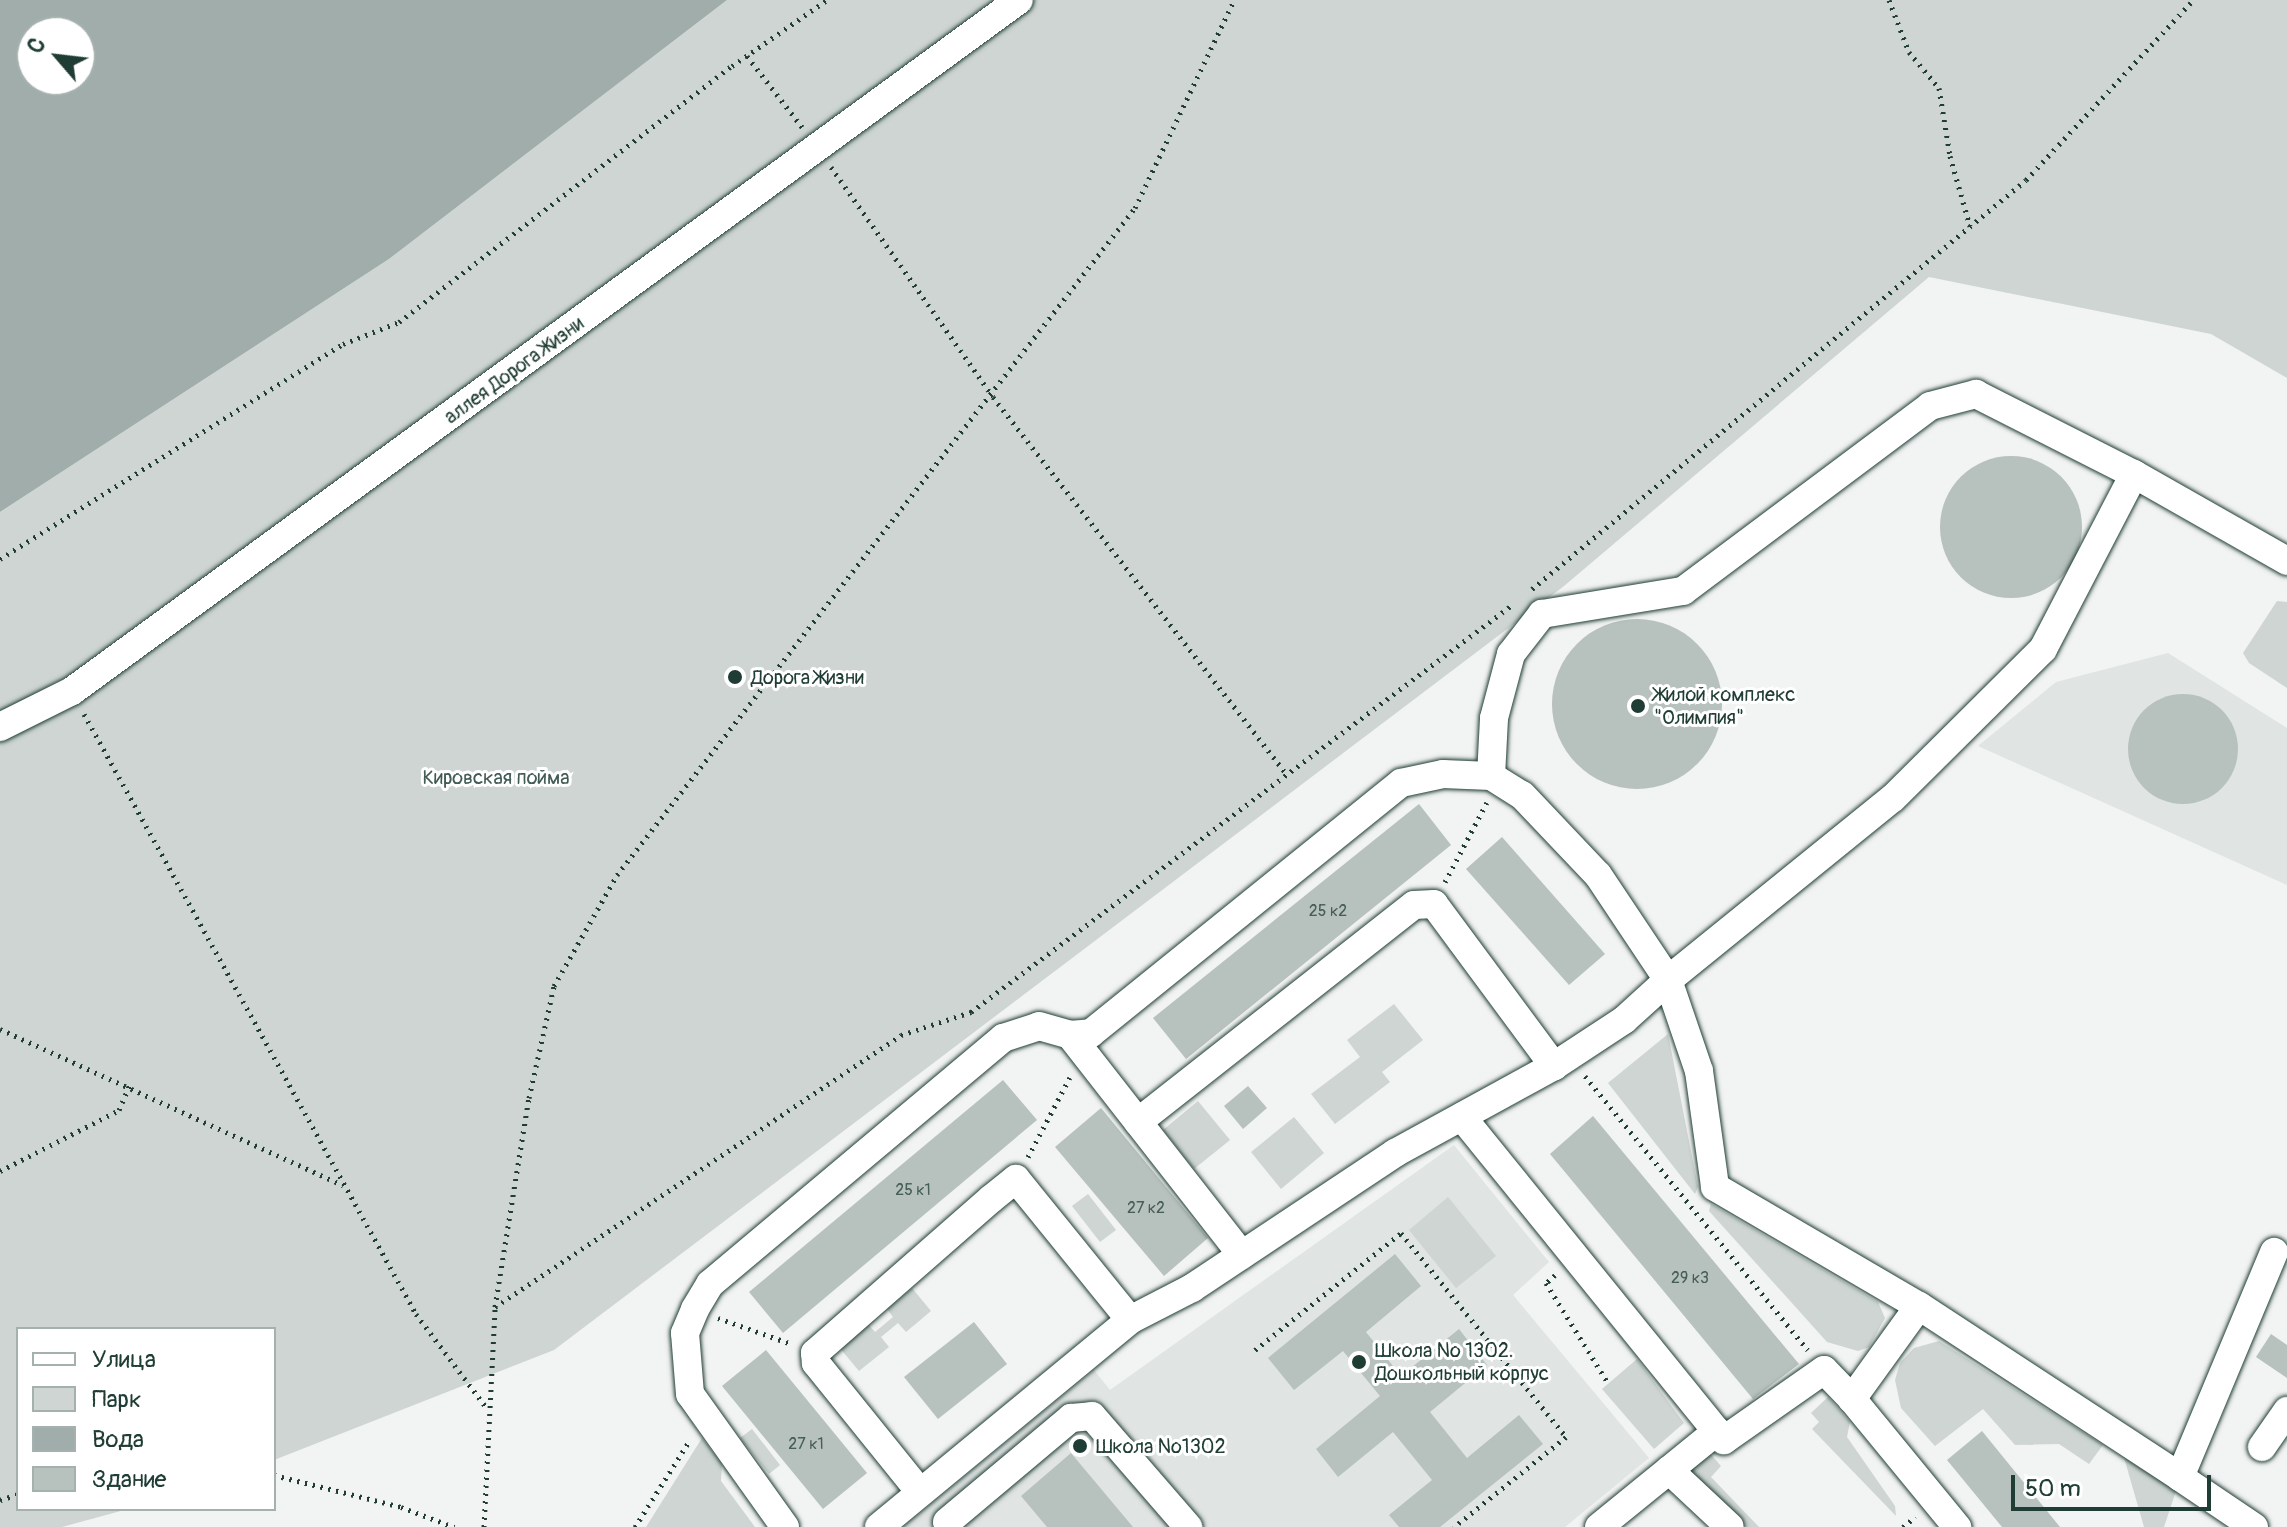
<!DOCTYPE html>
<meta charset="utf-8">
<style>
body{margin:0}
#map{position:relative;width:2287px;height:1527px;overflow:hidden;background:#f2f3f3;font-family:Pangolin,sans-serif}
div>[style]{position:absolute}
.built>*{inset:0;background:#e0e4e3}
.green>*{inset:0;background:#ced5d3}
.water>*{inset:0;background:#a1adaa}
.building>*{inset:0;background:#b7c1bd}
.round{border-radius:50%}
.path>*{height:5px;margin-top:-2.5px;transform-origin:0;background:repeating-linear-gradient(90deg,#1f3d34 0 2px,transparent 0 8px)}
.roads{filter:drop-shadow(0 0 2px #1f3d34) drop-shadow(0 0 2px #1f3d34)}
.minor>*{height:28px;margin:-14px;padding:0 14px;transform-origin:14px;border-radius:14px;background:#fff}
.dots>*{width:22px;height:22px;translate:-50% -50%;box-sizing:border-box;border:4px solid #fff;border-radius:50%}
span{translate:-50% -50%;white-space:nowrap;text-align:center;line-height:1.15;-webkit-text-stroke:6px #fff;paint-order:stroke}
.number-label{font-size:16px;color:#455e56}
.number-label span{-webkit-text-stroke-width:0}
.street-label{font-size:20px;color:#1f3d34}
.poi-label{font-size:20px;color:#1f3d34}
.left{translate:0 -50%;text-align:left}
.park-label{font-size:20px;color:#425b54}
.legend{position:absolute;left:16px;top:1327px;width:260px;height:184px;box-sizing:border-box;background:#fff;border:2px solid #a5b1ae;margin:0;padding:10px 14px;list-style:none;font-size:24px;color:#1f3d34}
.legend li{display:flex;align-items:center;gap:16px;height:40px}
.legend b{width:40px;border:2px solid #a5b1ae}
.north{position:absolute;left:16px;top:16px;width:80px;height:80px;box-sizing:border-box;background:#fff;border:2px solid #a5b1ae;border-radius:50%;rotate:298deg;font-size:22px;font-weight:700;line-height:32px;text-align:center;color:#1f3d34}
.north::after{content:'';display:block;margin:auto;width:28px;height:36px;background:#1f3d34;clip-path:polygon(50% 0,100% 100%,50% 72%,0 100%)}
.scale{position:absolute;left:2011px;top:1475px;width:200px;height:36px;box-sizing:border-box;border:4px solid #1f3d34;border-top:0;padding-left:10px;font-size:24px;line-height:28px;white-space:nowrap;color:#1f3d34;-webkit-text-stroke:6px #fff;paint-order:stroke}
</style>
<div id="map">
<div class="built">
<div style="clip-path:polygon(2168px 653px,2287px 728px,2287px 885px,1978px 746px,2056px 682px)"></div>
<div style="clip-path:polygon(1454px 1145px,1549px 1262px,1513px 1295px,1649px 1458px,1565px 1527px,903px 1527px,1094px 1370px,1110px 1390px)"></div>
</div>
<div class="green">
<div style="clip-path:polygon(727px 0,2287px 0,2287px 378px,2211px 334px,1929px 277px,1564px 586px,554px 1350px,274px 1460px,274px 1329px,18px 1329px,18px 1509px,128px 1509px,62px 1527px,0 1527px,0 512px,389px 259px)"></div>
<div style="clip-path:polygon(2277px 601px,2287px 602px,2287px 688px,2249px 663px,2243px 653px)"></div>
<div style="clip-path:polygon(1394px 1004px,1423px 1040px,1382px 1072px,1390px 1082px,1335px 1124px,1311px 1094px,1360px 1057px,1347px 1040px)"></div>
<div style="clip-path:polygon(1668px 1034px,1698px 1187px,1695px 1194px,1608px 1083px)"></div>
<div style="clip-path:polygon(1198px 1101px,1230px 1140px,1194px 1169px,1163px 1130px)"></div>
<div style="clip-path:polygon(1294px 1117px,1324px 1153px,1281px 1189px,1251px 1152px)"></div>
<div style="clip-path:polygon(1088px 1194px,1116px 1230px,1100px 1242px,1072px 1206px)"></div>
<div style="clip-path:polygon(1448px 1197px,1496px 1256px,1456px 1288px,1409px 1230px)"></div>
<div style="clip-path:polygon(1711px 1204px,1878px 1302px,1885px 1318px,1869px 1347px,1858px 1351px,1827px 1342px,1709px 1211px)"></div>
<div style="clip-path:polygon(912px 1288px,931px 1311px,906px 1332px,898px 1323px,881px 1337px,889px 1347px,859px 1371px,839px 1347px,868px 1324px,875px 1332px,893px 1317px,887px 1309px)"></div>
<div style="clip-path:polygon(1939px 1341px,2103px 1445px,2089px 1464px,2059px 1444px,2015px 1445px,1983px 1409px,1935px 1446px,1901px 1408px,1895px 1380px,1900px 1363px,1914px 1348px)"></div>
<div style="clip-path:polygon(1637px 1359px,1684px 1423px,1654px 1449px,1602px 1389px)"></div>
<div style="clip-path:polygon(1828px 1397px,1850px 1422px,1847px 1437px,1895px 1506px,1896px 1516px,1812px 1429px,1819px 1422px,1811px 1413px)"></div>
<div style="clip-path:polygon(752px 1429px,780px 1465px,769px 1474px,740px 1438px)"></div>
<div style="clip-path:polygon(702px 1438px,722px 1464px,721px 1481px,755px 1527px,646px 1527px)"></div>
<div style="clip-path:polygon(1707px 1450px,1721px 1466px,1711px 1477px,1759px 1527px,1746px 1527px,1691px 1478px,1690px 1466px)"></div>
<div style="clip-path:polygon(2123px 1454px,2176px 1491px,2164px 1527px,2144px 1527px)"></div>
</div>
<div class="water">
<div style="clip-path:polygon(evenodd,0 0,727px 0,389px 259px,0 512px,0 0,32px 32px,80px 32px,80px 80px,32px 80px,32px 32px)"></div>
</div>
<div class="building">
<div class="round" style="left:1940px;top:456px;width:142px;height:142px"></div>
<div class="round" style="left:1552px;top:619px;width:170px;height:170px"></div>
<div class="round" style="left:2128px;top:694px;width:110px;height:110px"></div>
<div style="clip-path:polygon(1419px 804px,1451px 845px,1186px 1059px,1153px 1018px)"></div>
<div style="clip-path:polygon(1502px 837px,1605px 954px,1569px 985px,1466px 869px)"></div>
<div style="clip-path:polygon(1003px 1080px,1037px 1120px,783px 1333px,749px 1292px)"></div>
<div style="clip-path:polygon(1248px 1086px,1267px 1108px,1243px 1129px,1224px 1106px)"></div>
<div style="clip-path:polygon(1101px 1108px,1208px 1238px,1164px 1276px,1055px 1147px)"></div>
<div style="clip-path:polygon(1593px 1116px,1799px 1364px,1753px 1399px,1550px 1154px)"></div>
<div style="clip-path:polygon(1395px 1254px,1421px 1286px,1366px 1332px,1401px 1376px,1459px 1329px,1487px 1365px,1430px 1412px,1467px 1458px,1519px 1415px,1543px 1444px,1440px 1527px,1399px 1527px,1389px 1515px,1432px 1480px,1393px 1432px,1338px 1477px,1316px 1449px,1380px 1396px,1343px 1351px,1294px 1390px,1268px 1358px)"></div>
<div style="clip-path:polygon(974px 1322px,1007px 1364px,938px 1419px,904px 1377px)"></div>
<div style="clip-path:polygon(2271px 1334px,2287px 1345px,2287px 1378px,2256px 1357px)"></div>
<div style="clip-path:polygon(766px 1350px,867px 1473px,823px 1509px,722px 1386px)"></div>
<div style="clip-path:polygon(1982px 1431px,2060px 1527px,2002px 1527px,1947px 1460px)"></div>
<div style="clip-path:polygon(1071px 1453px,1133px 1527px,1047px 1527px,1021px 1496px)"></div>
</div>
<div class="path">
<div style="left:1889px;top:0;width:56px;rotate:69deg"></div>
<div style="left:1909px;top:52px;width:47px;rotate:50.2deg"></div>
<div style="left:1939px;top:88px;width:69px;rotate:80.8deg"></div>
<div style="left:1950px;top:156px;width:73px;rotate:74.1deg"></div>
<div style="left:747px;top:56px;width:90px;rotate:52.2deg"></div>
<div style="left:831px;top:167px;width:281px;rotate:54.8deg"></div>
<div style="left:993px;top:397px;width:478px;rotate:52.1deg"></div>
<div style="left:0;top:559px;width:405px;rotate:-32.1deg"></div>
<div style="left:343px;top:344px;width:60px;rotate:-21.4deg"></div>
<div style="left:399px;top:322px;width:420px;rotate:-37.6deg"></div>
<div style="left:732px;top:66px;width:116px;rotate:-34.8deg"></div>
<div style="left:1532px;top:589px;width:641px;rotate:-39.62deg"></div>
<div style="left:2026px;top:180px;width:246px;rotate:-47.1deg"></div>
<div style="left:84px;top:714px;width:686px;rotate:61.04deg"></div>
<div style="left:416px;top:1314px;width:116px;rotate:53deg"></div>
<div style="left:1445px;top:882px;width:90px;rotate:-62.3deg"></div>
<div style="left:0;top:1029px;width:377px;rotate:24.5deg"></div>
<div style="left:1585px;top:1076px;width:353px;rotate:50.9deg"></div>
<div style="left:1028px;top:1157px;width:90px;rotate:-62.3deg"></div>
<div style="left:0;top:1171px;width:134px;rotate:-27.1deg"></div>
<div style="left:119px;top:1110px;width:28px;rotate:-67deg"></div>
<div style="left:1555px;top:1275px;width:12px;rotate:138deg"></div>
<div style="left:1546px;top:1283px;width:118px;rotate:58.2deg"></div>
<div style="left:495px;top:1307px;width:489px;rotate:-33.8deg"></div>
<div style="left:901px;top:1035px;width:74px;rotate:-18.2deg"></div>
<div style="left:971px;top:1012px;width:677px;rotate:-36.95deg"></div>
<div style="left:718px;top:1318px;width:78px;rotate:19.4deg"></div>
<div style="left:1255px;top:1350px;width:187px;rotate:-38.7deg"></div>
<div style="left:1401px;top:1233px;width:262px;rotate:51deg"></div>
<div style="left:1566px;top:1437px;width:144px;rotate:141.2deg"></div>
<div style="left:274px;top:1475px;width:131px;rotate:14.1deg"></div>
<div style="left:401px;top:1507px;width:57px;rotate:20.7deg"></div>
<div style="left:0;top:1500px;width:19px;rotate:-18deg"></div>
<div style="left:484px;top:1527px;width:220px;rotate:-87.1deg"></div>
<div style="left:495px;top:1307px;width:212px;rotate:-80.8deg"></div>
<div style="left:529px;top:1098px;width:115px;rotate:-77.4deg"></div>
<div style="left:554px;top:986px;width:128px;rotate:-60.4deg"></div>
<div style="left:617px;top:875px;width:845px;rotate:-52.17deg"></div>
<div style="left:1135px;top:208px;width:230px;rotate:-64.5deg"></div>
<div style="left:635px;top:1527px;width:103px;rotate:-57.7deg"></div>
<div style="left:1903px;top:1527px;width:16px;rotate:-40deg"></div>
</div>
<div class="roads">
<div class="minor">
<div style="left:0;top:727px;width:80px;rotate:-26.6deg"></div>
<div style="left:72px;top:691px;width:1172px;rotate:-36.12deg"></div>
<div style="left:1491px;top:776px;width:58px;rotate:-87deg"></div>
<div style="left:1494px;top:718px;width:66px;rotate:-75.1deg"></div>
<div style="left:1511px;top:654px;width:51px;rotate:-52.2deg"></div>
<div style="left:1542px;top:614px;width:143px;rotate:-9.3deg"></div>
<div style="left:1683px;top:591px;width:309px;rotate:-36.8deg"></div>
<div style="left:1930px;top:406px;width:48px;rotate:-14.6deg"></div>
<div style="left:1976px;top:394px;width:177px;rotate:26.9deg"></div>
<div style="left:2134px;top:474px;width:176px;rotate:29.6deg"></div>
<div style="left:1070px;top:1035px;width:279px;rotate:52deg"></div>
<div style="left:1462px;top:1117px;width:416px;rotate:51deg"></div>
<div style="left:1724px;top:1440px;width:122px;rotate:-35deg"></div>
<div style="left:1824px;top:1370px;width:40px;rotate:46deg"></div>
<div style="left:1138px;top:1122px;width:351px;rotate:-38.2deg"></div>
<div style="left:1414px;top:905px;width:20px;rotate:-3deg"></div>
<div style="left:1434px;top:904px;width:202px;rotate:53.5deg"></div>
<div style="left:1919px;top:1306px;width:115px;rotate:125.8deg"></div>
<div style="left:1852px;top:1399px;width:166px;rotate:50.6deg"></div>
<div style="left:2262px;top:1447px;width:44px;rotate:-55.2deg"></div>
<div style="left:1669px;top:1470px;width:83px;rotate:43.1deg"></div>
<div style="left:920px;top:1492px;width:166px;rotate:-128.9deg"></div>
<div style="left:816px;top:1363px;width:10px;rotate:-96deg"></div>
<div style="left:815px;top:1353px;width:234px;rotate:-41.2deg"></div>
<div style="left:991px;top:1199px;width:32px;rotate:-39deg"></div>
<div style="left:1016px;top:1179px;width:181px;rotate:51deg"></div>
<div style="left:947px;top:1522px;width:162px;rotate:-40deg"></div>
<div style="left:1071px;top:1418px;width:21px;rotate:-5deg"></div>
<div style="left:1092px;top:1416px;width:147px;rotate:49.1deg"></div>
<div style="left:785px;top:1527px;width:163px;rotate:-125.5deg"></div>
<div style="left:690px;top:1394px;width:61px;rotate:-94.7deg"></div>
<div style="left:685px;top:1333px;width:26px;rotate:-67deg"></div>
<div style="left:695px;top:1309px;width:29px;rotate:-59deg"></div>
<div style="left:710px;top:1284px;width:383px;rotate:-40deg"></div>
<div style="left:1003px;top:1038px;width:38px;rotate:-18deg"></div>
<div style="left:1039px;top:1026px;width:32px;rotate:16deg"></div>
<div style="left:1070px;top:1035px;width:21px;rotate:-5deg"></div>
<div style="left:1091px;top:1033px;width:398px;rotate:-38.9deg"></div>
<div style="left:1401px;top:783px;width:43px;rotate:-12.1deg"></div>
<div style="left:1443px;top:774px;width:48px;rotate:2.4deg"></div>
<div style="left:1491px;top:776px;width:36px;rotate:32deg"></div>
<div style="left:1522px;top:795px;width:110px;rotate:46.5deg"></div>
<div style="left:1598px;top:875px;width:126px;rotate:56.3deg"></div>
<div style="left:1668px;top:980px;width:289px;rotate:-39deg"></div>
<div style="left:1893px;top:798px;width:211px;rotate:-44.8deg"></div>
<div style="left:2043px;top:649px;width:197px;rotate:-62.5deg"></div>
<div style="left:879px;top:1527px;width:325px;rotate:-39.5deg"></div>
<div style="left:1130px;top:1320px;width:70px;rotate:-27.3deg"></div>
<div style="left:1192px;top:1288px;width:244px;rotate:-33.6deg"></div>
<div style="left:1395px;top:1153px;width:181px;rotate:-28.7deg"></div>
<div style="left:1554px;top:1066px;width:84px;rotate:-33.3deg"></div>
<div style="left:1624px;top:1020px;width:59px;rotate:-42.3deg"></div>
<div style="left:1668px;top:980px;width:96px;rotate:71.2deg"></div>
<div style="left:1699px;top:1071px;width:117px;rotate:82.1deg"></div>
<div style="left:1715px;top:1187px;width:236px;rotate:30.3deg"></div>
<div style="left:1919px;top:1306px;width:312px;rotate:33.2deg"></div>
<div style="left:1599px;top:1527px;width:152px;rotate:-39.1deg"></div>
<div style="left:2254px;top:1527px;width:89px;rotate:-146deg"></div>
<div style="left:2180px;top:1477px;width:244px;rotate:-67.3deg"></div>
</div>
</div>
<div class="dots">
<div style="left:735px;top:677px;background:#1f3d34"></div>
<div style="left:1638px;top:706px;background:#1f3d34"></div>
<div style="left:1359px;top:1362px;background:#1f3d34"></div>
<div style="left:1080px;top:1446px;background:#1f3d34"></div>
</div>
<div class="number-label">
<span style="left:1328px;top:911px">25 к2</span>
<span style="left:913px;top:1190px">25 к1</span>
<span style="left:1146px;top:1208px">27 к2</span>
<span style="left:1690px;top:1278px">29 к3</span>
<span style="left:806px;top:1444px">27 к1</span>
</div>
<div class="street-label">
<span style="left:514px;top:370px;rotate:-36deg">аллея Дорога Жизни</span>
</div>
<div class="poi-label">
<span class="left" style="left:751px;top:677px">Дорога Жизни</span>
<span class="left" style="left:1654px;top:706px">Жилой комплекс<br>"Олимпия"</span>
<span class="left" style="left:1375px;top:1362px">Школа № 1302.<br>Дошкольный корпус</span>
<span class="left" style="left:1096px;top:1446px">Школа №1302</span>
</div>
<div class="park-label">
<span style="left:496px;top:777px">Кировская пойма</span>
</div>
<ul class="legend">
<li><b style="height:10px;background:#fff"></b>Улица</li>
<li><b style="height:22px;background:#ced5d3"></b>Парк</li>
<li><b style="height:22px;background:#a1adaa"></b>Вода</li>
<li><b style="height:22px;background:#b7c1bd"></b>Здание</li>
</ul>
<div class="north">С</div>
<div class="scale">50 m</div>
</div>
